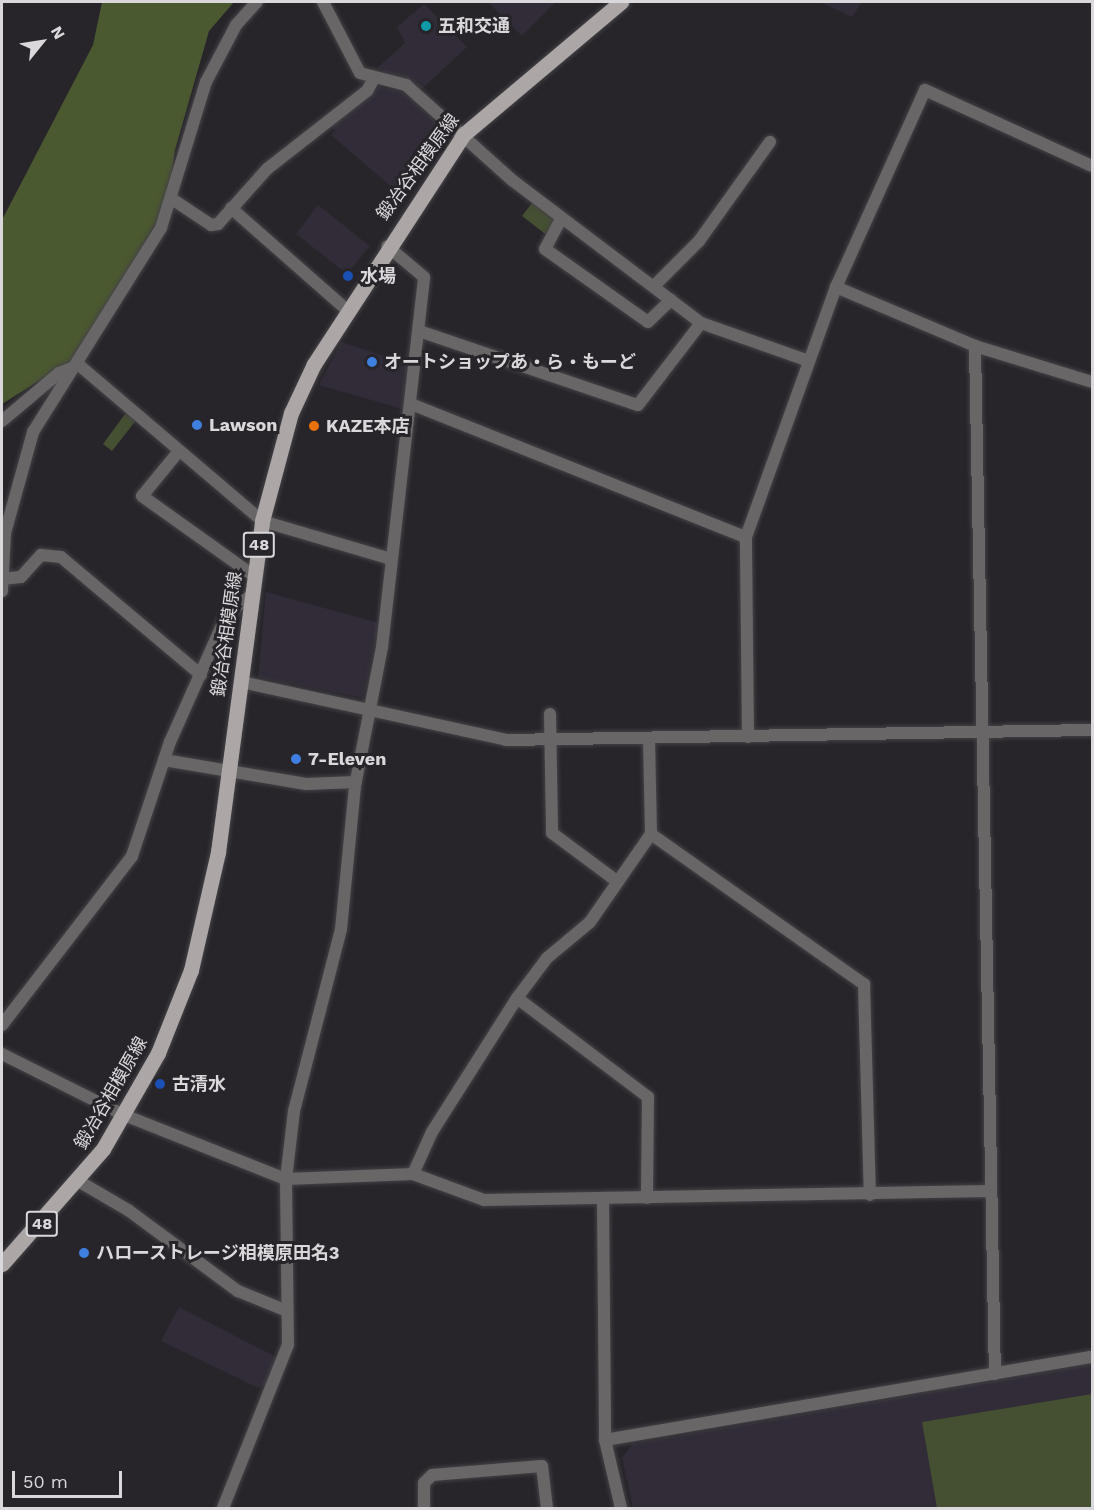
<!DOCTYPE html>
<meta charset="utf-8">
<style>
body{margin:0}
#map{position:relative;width:1094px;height:1510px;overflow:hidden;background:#27252a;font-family:"Work Sans","Noto Sans JP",sans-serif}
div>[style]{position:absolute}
.built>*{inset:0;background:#312c37}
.green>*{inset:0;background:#455032}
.forest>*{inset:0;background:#4b5930}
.roads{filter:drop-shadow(0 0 2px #444246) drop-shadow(0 0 2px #444246)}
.minor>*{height:12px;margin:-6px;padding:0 6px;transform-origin:6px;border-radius:6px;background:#696667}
.tertiary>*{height:12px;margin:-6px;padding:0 6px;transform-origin:6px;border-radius:6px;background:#696667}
.primary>*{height:15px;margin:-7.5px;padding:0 7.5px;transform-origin:7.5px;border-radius:7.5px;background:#ada6a7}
.dots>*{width:16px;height:16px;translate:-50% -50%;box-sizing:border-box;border:3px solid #27252a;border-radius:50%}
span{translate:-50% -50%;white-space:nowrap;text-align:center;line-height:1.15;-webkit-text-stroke:6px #27252a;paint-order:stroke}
.shield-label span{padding:2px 4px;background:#27252a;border:2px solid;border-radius:4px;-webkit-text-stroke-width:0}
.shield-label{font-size:16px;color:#dad8db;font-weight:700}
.poi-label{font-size:18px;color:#dad8db;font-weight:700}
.left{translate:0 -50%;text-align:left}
.street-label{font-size:18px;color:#dad8db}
.frame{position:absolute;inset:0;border:3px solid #dad8db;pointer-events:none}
.north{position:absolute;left:12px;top:12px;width:60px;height:60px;-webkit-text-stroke:4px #27252a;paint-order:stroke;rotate:60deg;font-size:16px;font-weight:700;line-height:24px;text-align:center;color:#dad8db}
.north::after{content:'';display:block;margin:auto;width:21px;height:27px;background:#dad8db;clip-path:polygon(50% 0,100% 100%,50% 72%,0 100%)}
.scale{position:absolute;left:12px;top:1471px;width:110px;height:27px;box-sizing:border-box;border:3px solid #dad8db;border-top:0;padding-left:8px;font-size:18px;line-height:21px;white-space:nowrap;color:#dad8db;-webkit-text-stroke:4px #27252a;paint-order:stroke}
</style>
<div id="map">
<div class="built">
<div style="clip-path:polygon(488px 2px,556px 2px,522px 36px)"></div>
<div style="clip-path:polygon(820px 2px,862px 2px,852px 17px)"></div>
<div style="clip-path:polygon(424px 4px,467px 47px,422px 89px,377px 68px,405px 43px,397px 27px)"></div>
<div style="clip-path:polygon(379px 87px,408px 94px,447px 126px,448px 134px,402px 196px,331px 135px,335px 130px,330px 126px)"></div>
<div style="clip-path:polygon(318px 205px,370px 246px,347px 274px,296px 234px)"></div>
<div style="clip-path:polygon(341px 342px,410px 364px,403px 409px,319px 385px)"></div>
<div style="clip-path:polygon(266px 592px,379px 623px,363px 698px,258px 677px)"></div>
<div style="clip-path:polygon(179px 1307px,280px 1359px,267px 1385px,258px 1388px,161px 1341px)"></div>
<div style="clip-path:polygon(1092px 1364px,1092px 1508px,633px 1508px,622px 1458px,632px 1444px)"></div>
</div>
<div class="green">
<div style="clip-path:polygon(536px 198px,561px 219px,548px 236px,522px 216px)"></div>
<div style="clip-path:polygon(128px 410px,137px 419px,112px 451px,103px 444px)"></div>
<div style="clip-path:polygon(1092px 1394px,1092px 1508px,937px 1508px,922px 1422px)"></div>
</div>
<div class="forest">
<div style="clip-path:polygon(102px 2px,234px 2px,209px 31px,175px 150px,168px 203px,74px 359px,2px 404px,2px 220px,93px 45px)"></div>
</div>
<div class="roads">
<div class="minor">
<div style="left:323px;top:2px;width:80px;rotate:62.5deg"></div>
<div style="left:360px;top:73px;width:48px;rotate:14.6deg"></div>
<div style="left:406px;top:85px;width:142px;rotate:41.9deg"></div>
<div style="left:512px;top:180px;width:237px;rotate:37.1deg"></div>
<div style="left:701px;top:323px;width:114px;rotate:19.4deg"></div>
<div style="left:172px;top:199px;width:47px;rotate:33.7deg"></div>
<div style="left:211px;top:225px;width:7px;rotate:-8deg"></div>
<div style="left:218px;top:224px;width:74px;rotate:-48.3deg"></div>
<div style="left:267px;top:169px;width:127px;rotate:-38deg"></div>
<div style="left:367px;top:91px;width:13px;rotate:-61deg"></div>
<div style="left:231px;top:208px;width:154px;rotate:41.3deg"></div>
<div style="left:561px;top:219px;width:34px;rotate:118deg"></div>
<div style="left:545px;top:249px;width:126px;rotate:35.3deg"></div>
<div style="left:648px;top:322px;width:32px;rotate:-44deg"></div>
<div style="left:654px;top:286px;width:64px;rotate:-45deg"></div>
<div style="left:699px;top:241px;width:122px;rotate:-54.4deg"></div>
<div style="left:836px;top:287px;width:151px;rotate:23deg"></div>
<div style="left:975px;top:346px;width:122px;rotate:17.1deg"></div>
<div style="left:419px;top:331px;width:231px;rotate:18.7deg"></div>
<div style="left:638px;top:405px;width:103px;rotate:-52.5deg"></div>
<div style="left:975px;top:346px;width:1028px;rotate:88.89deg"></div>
<div style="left:79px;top:365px;width:240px;rotate:40.4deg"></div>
<div style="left:262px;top:521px;width:131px;rotate:16.4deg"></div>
<div style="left:411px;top:404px;width:360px;rotate:21.7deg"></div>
<div style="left:2px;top:421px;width:75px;rotate:-40.1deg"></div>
<div style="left:59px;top:373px;width:22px;rotate:-22deg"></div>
<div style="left:179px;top:451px;width:58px;rotate:129.4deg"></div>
<div style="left:142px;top:496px;width:138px;rotate:35.5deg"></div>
<div style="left:2px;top:579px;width:19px;rotate:-6deg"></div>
<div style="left:21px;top:577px;width:30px;rotate:-48deg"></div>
<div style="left:41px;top:555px;width:20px;rotate:6deg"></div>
<div style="left:61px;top:557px;width:183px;rotate:40.1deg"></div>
<div style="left:2px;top:591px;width:58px;rotate:-87deg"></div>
<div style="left:5px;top:533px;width:105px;rotate:-74.5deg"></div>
<div style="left:33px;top:432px;width:241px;rotate:-57.9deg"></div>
<div style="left:161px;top:228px;width:153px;rotate:-72.9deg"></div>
<div style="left:206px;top:82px;width:64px;rotate:-62.2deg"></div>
<div style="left:236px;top:25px;width:31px;rotate:-48deg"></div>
<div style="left:550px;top:714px;width:119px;rotate:89deg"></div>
<div style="left:552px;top:833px;width:82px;rotate:36.6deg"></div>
<div style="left:748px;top:737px;width:200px;rotate:-90.6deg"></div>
<div style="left:746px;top:537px;width:266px;rotate:-70.2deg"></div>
<div style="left:836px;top:287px;width:216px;rotate:-65.7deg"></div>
<div style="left:925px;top:90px;width:183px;rotate:24.5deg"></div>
<div style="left:164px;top:760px;width:144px;rotate:9.6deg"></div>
<div style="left:306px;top:784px;width:50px;rotate:-2.3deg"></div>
<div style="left:651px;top:834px;width:261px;rotate:35.2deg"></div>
<div style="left:864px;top:984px;width:211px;rotate:88.4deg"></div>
<div style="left:517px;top:998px;width:164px;rotate:37.1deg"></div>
<div style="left:648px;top:1097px;width:101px;rotate:90.6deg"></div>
<div style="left:2px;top:1025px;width:213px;rotate:-52.4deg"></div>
<div style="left:132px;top:856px;width:120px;rotate:-71.6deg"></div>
<div style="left:170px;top:742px;width:140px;rotate:-66deg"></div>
<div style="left:227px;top:614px;width:31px;rotate:-38deg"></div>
<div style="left:2px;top:1054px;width:136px;rotate:26.6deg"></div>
<div style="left:124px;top:1115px;width:174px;rotate:21.6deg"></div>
<div style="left:286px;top:1179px;width:127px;rotate:-2.3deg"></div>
<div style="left:413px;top:1174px;width:76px;rotate:20.1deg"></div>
<div style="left:484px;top:1200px;width:507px;rotate:-1.02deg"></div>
<div style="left:413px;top:1174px;width:46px;rotate:-65.7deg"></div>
<div style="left:432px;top:1132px;width:159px;rotate:-57.6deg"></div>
<div style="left:517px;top:998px;width:50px;rotate:-53.1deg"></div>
<div style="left:547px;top:958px;width:56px;rotate:-39.9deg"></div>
<div style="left:590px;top:922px;width:107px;rotate:-55.3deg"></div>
<div style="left:651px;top:834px;width:95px;rotate:-91.2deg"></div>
<div style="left:80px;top:1182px;width:56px;rotate:30.3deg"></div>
<div style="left:128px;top:1210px;width:137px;rotate:36.4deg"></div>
<div style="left:238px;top:1291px;width:53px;rotate:22.2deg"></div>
<div style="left:603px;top:1199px;width:241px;rotate:89.5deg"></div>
<div style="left:223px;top:1508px;width:175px;rotate:-68.3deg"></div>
<div style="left:288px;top:1345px;width:166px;rotate:-90.7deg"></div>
<div style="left:286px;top:1179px;width:68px;rotate:-83.3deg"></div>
<div style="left:294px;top:1111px;width:188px;rotate:-75.5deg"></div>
<div style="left:341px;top:929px;width:144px;rotate:-84.4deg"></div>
<div style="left:355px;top:786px;width:142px;rotate:-79deg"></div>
<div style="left:382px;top:647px;width:372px;rotate:-83.5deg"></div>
<div style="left:424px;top:277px;width:48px;rotate:-140deg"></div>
<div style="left:424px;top:1508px;width:25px;rotate:-90deg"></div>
<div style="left:424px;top:1483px;width:11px;rotate:-45deg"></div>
<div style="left:432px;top:1475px;width:110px;rotate:-4.7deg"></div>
<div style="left:542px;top:1466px;width:42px;rotate:83.2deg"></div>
</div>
<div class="tertiary">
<div style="left:241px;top:682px;width:271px;rotate:12.3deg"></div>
<div style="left:506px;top:740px;width:586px;rotate:-0.98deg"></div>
<div style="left:621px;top:1508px;width:70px;rotate:-103.2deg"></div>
<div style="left:605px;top:1440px;width:494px;rotate:-9.7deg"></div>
</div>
<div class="primary">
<div style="left:2px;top:1264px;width:153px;rotate:-48.7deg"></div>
<div style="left:103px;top:1149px;width:111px;rotate:-60.2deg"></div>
<div style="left:158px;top:1053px;width:89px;rotate:-68.3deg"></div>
<div style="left:191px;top:970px;width:121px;rotate:-77.1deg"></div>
<div style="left:218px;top:852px;width:334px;rotate:-82.4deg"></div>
<div style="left:262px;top:521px;width:112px;rotate:-75deg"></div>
<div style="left:291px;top:413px;width:54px;rotate:-64.9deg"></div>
<div style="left:314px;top:364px;width:273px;rotate:-56.9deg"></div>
<div style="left:463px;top:135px;width:207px;rotate:-40.1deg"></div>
</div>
</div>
<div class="dots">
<div style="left:426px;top:26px;background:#0f9aa8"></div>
<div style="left:348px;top:276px;background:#1a4fb4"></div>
<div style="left:372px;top:362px;background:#3f7fe0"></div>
<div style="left:197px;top:425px;background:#3f7fe0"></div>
<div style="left:314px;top:426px;background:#e8710a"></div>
<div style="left:296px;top:759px;background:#3f7fe0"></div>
<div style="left:160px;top:1084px;background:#1a4fb4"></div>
<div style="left:84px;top:1253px;background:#3f7fe0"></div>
</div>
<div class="shield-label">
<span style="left:259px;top:545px">48</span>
<span style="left:42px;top:1224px">48</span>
</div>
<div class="poi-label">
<span class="left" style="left:438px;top:26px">五和交通</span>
<span class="left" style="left:360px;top:276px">水場</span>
<span class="left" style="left:384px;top:362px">オートショップあ・ら・もーど</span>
<span class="left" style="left:209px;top:425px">Lawson</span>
<span class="left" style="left:326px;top:426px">KAZE本店</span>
<span class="left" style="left:308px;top:759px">7-Eleven</span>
<span class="left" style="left:172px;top:1084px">古清水</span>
<span class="left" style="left:96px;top:1253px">ハローストレージ相模原田名3</span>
</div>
<div class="street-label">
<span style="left:418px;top:167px;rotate:-54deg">鍛冶谷相模原線</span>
<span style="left:227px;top:634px;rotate:-82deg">鍛冶谷相模原線</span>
<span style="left:111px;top:1093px;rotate:-60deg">鍛冶谷相模原線</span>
</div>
<div class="frame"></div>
<div class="north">N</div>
<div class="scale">50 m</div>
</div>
